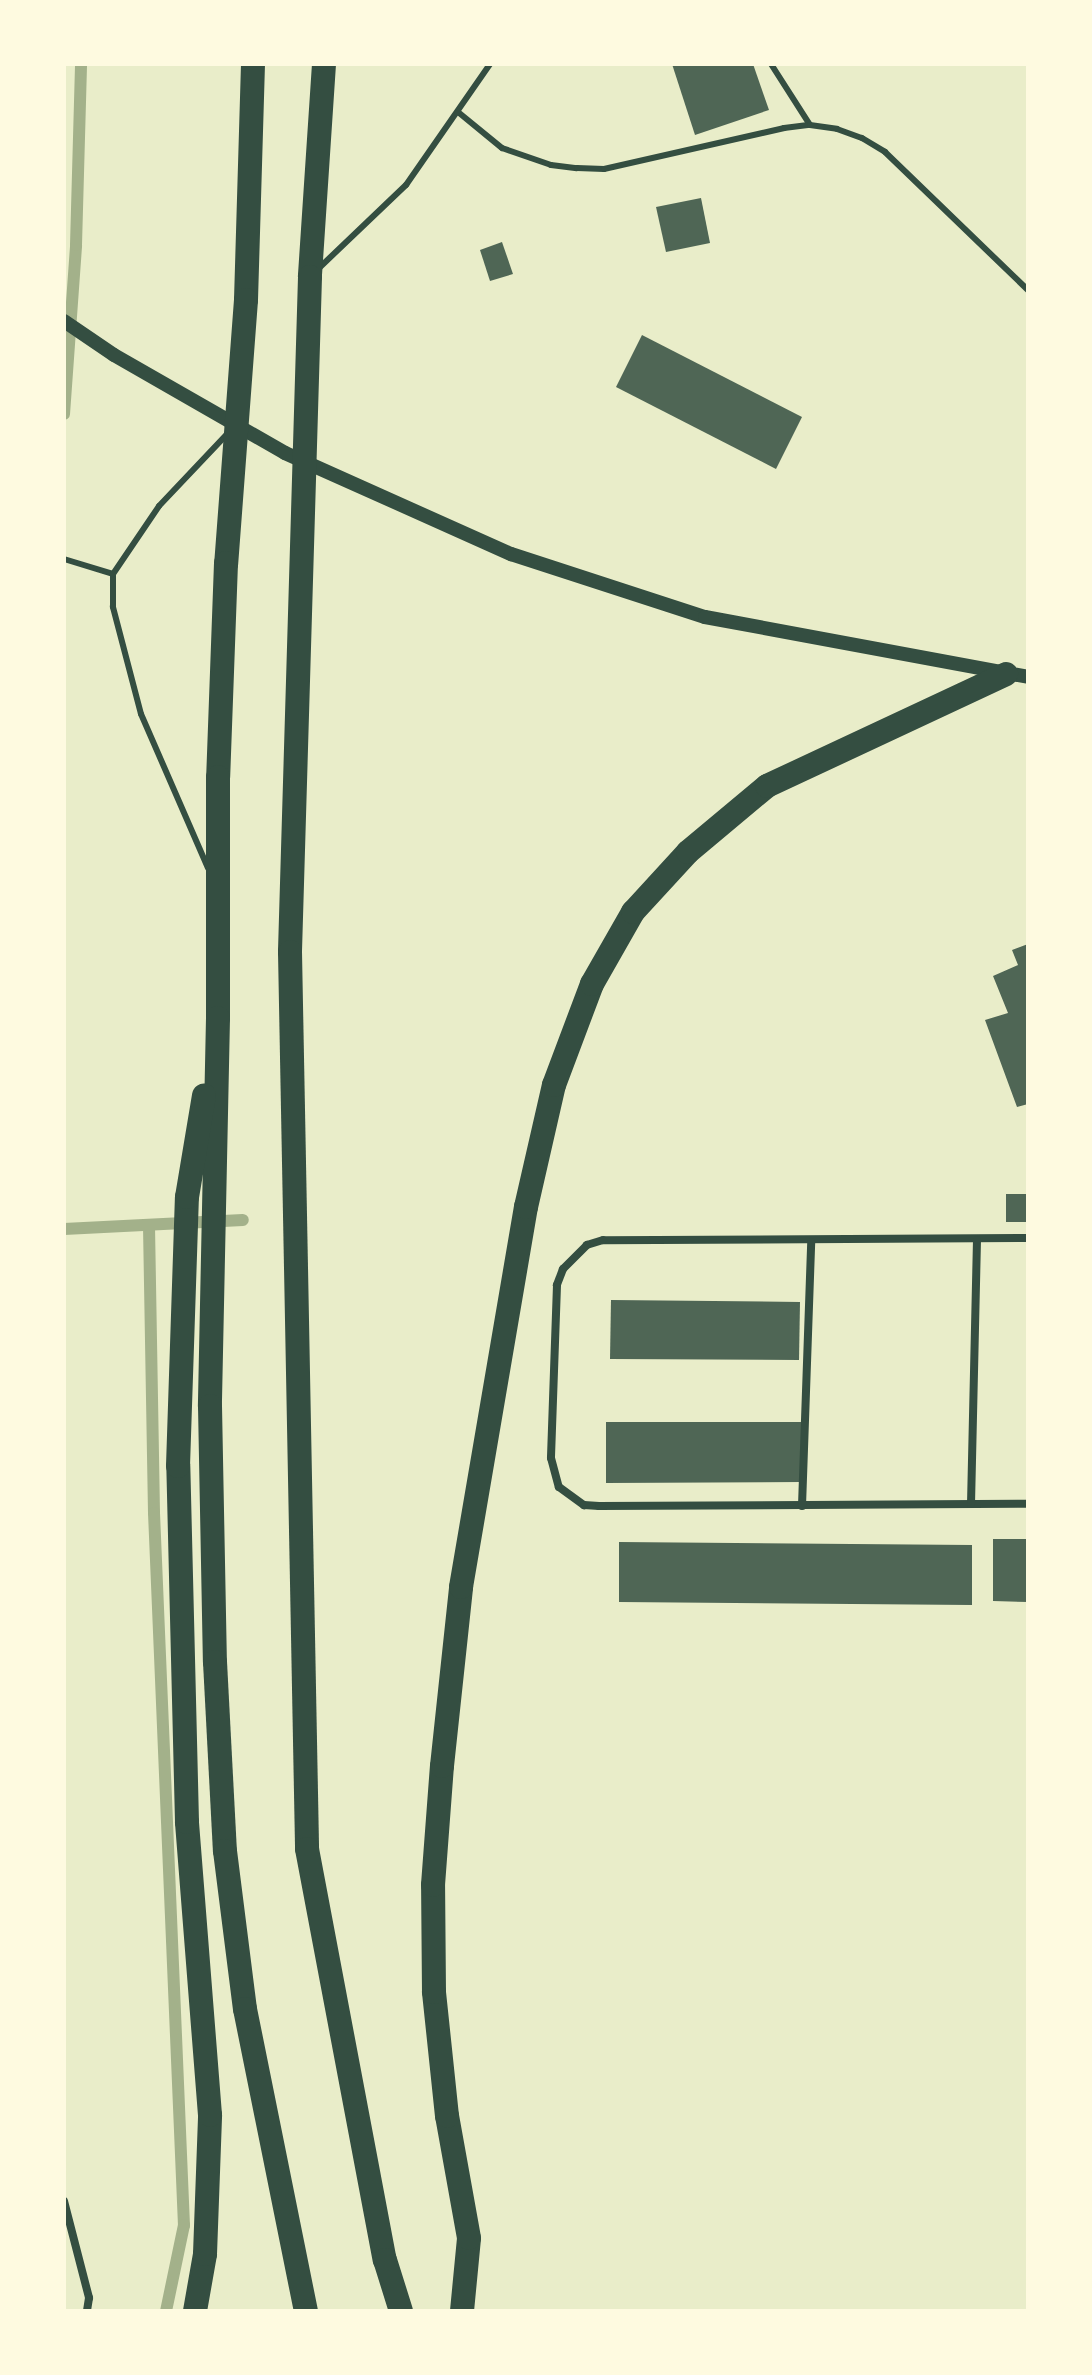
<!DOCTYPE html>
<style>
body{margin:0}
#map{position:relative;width:1092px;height:2375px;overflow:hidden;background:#e9edc9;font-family:Inter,sans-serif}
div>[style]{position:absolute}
.stream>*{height:12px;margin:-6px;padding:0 6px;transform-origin:6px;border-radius:6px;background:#a3b18a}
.building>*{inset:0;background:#4f6655}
.service>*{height:6px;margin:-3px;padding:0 3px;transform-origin:3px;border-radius:3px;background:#344e41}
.minor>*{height:8px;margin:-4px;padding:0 4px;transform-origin:4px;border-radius:4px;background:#344e41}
.tertiary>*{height:14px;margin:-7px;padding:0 7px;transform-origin:7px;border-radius:7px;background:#344e41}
.motorway>*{height:24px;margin:-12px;padding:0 12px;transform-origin:12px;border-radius:12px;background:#344e41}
span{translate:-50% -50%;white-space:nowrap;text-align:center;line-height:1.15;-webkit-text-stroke:8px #fefae0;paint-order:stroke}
.frame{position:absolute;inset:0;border:66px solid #fefae0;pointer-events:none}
</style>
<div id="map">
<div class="stream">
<div style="left:64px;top:414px;width:169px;rotate:-85.9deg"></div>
<div style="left:76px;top:245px;width:181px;rotate:-88.4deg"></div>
<div style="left:149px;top:1226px;width:287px;rotate:89deg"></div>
<div style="left:154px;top:1513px;width:713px;rotate:87.59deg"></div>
<div style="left:184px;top:2225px;width:88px;rotate:101.8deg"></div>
<div style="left:64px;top:1229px;width:179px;rotate:-2.9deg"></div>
</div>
<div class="building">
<div style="clip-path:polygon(672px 64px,753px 64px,769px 110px,695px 135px)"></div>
<div style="clip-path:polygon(701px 198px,710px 243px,666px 252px,656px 207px)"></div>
<div style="clip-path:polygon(502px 242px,513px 274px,490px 281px,480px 250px)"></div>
<div style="clip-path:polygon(642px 335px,802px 417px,776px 469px,616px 387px)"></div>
<div style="clip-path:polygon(1028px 944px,1028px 1104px,1017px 1107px,985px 1020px,1008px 1013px,993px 976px,1018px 965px,1012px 950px)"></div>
<div style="clip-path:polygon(1006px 1194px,1028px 1194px,1028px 1222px,1006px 1222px)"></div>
<div style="clip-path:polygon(611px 1300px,800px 1302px,799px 1360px,610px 1359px)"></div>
<div style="clip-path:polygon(606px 1422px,801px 1422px,801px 1482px,606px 1483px)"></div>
<div style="clip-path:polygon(993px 1539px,1028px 1539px,1028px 1602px,993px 1601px)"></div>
<div style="clip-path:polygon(619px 1542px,972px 1545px,972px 1605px,619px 1602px)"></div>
</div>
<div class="service">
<div style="left:771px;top:64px;width:72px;rotate:57.4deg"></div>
<div style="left:458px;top:112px;width:57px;rotate:39.3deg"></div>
<div style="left:502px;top:148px;width:52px;rotate:19.1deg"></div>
<div style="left:551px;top:165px;width:26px;rotate:7deg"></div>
<div style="left:577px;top:168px;width:27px;rotate:2deg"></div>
<div style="left:604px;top:169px;width:185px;rotate:-12.8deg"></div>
<div style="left:784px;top:128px;width:26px;rotate:-7deg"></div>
<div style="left:810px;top:125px;width:27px;rotate:8deg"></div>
<div style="left:837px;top:129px;width:27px;rotate:20deg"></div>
<div style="left:862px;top:138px;width:27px;rotate:31deg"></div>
<div style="left:885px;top:152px;width:199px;rotate:44deg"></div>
<div style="left:318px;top:269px;width:122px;rotate:-43.7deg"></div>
<div style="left:406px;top:185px;width:147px;rotate:-55.2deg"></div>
<div style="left:64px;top:559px;width:51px;rotate:17deg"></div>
<div style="left:208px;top:868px;width:168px;rotate:-113.5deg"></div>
<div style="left:141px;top:714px;width:111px;rotate:-104.7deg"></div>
<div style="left:113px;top:607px;width:33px;rotate:-90deg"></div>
<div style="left:113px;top:574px;width:82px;rotate:-55.9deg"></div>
<div style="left:159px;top:506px;width:99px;rotate:-46.6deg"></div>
</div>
<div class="minor">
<div style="left:1028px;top:1238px;width:425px;rotate:179.7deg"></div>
<div style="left:603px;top:1240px;width:17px;rotate:163deg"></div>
<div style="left:587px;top:1245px;width:34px;rotate:135deg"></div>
<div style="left:563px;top:1269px;width:17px;rotate:111deg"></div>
<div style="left:557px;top:1285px;width:173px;rotate:92deg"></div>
<div style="left:551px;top:1458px;width:30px;rotate:75deg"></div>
<div style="left:559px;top:1487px;width:31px;rotate:36deg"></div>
<div style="left:584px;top:1505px;width:15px;rotate:4deg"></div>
<div style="left:599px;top:1506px;width:429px;rotate:-0.3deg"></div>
<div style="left:971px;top:1504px;width:264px;rotate:-88.7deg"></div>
<div style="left:802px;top:1506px;width:264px;rotate:-88deg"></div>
<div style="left:64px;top:2201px;width:100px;rotate:75.5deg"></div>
<div style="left:89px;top:2298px;width:13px;rotate:99deg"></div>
</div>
<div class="tertiary">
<div style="left:64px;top:321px;width:60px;rotate:34.2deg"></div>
<div style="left:114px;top:355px;width:197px;rotate:29.8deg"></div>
<div style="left:285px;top:453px;width:248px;rotate:24.1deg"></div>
<div style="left:511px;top:554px;width:204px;rotate:18deg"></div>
<div style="left:705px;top:617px;width:329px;rotate:10.5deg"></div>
</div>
<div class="motorway">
<div style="left:253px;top:64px;width:236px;rotate:91.7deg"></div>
<div style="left:246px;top:300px;width:264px;rotate:94.3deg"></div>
<div style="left:226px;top:563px;width:214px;rotate:92.1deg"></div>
<div style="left:218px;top:777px;width:241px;rotate:90deg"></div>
<div style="left:218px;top:1018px;width:388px;rotate:91.2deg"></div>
<div style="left:210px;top:1406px;width:256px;rotate:88.9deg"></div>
<div style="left:215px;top:1662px;width:189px;rotate:87deg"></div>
<div style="left:225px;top:1851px;width:159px;rotate:82.8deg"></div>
<div style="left:245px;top:2009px;width:308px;rotate:78.6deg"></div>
<div style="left:324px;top:64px;width:213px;rotate:93.8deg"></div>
<div style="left:310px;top:277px;width:675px;rotate:91.7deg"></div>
<div style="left:290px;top:952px;width:897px;rotate:88.91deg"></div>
<div style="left:307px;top:1849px;width:418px;rotate:79.3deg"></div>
<div style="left:385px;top:2260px;width:53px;rotate:72.6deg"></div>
<div style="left:195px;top:2311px;width:58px;rotate:-80deg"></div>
<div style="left:205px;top:2254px;width:139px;rotate:-87.9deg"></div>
<div style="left:210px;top:2115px;width:294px;rotate:-94.5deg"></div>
<div style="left:187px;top:1822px;width:356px;rotate:-91.4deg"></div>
<div style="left:178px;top:1466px;width:269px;rotate:-88.1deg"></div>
<div style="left:187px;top:1197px;width:103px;rotate:-80.5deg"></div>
<div style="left:462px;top:2311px;width:73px;rotate:-84.5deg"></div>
<div style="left:469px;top:2238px;width:124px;rotate:-100.2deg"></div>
<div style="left:447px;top:2116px;width:125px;rotate:-96deg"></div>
<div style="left:434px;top:1992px;width:107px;rotate:-90.5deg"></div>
<div style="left:433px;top:1885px;width:119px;rotate:-85.7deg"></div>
<div style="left:442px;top:1766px;width:180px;rotate:-83.9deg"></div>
<div style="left:461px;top:1587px;width:386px;rotate:-80.3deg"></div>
<div style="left:526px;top:1207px;width:125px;rotate:-77.1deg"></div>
<div style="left:554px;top:1085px;width:108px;rotate:-69.4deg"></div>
<div style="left:592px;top:984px;width:83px;rotate:-60.3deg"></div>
<div style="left:633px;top:912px;width:81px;rotate:-47.5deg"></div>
<div style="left:688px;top:852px;width:103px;rotate:-39.9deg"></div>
<div style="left:767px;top:786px;width:264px;rotate:-25.1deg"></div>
</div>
<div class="frame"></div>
</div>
